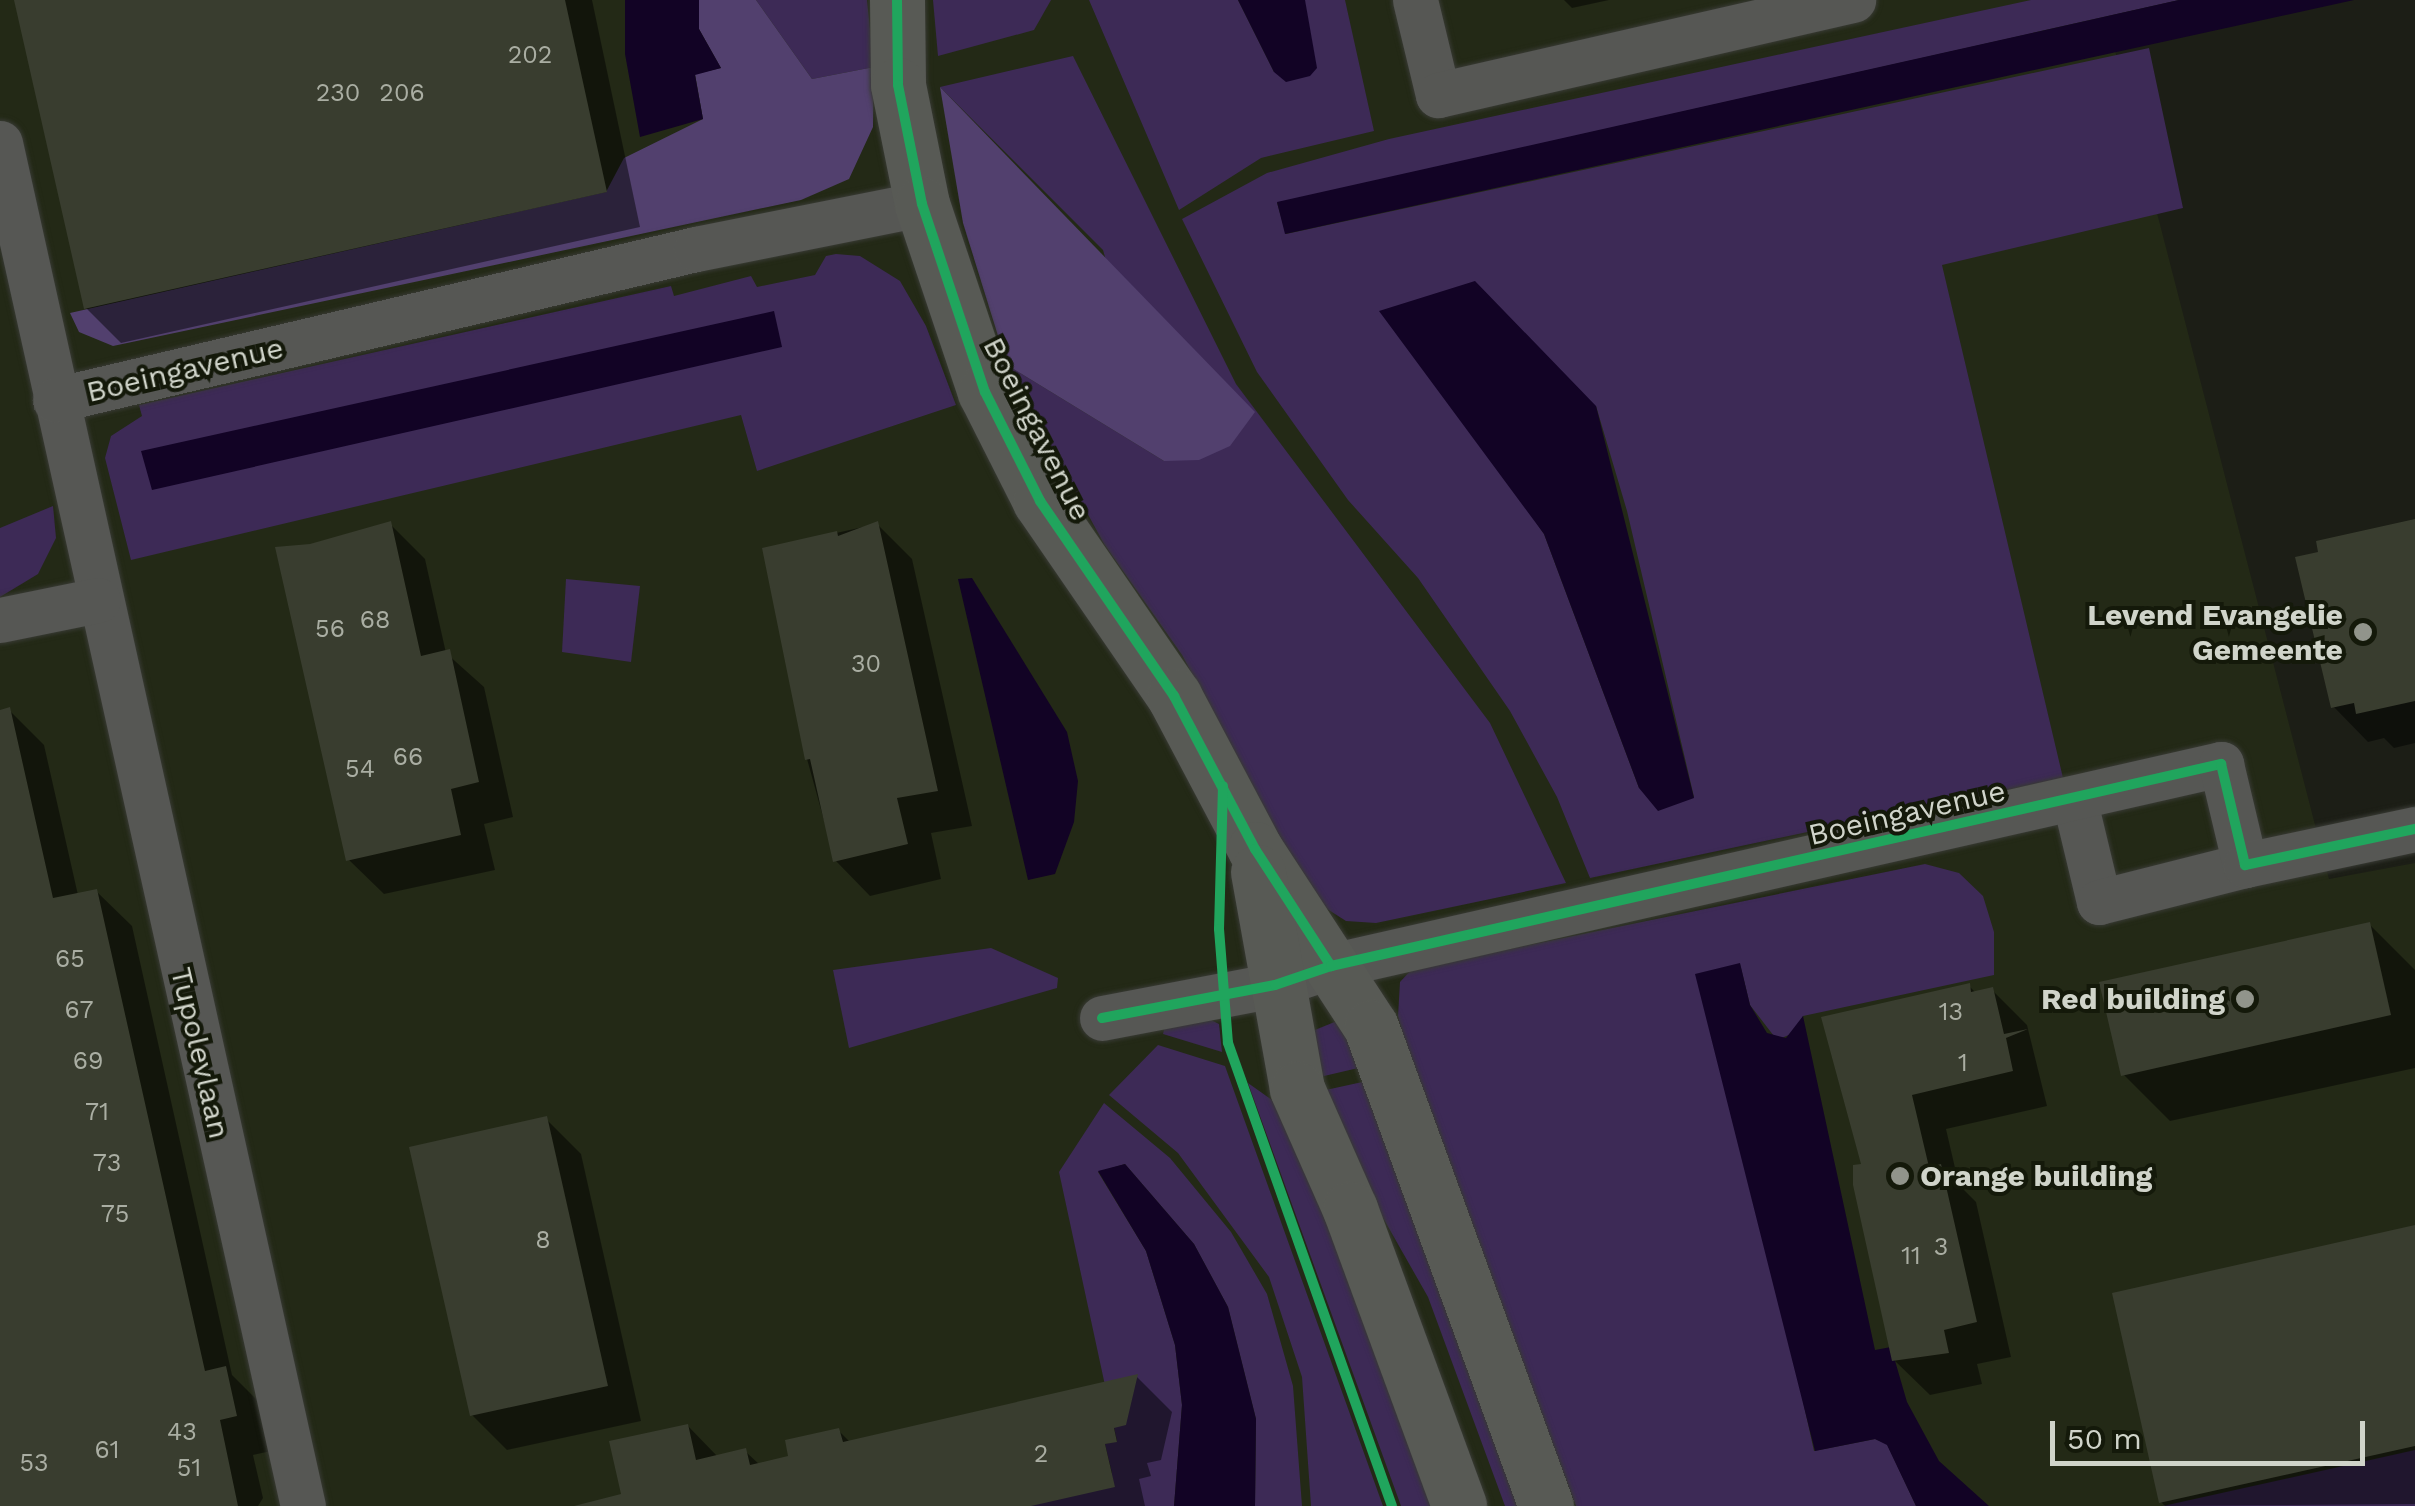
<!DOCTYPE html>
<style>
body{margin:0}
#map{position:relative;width:2415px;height:1506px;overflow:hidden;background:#1c1e16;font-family:"Work Sans",sans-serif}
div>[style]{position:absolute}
.built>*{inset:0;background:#232916}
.green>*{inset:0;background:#3d2a56}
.forest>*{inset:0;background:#52406e}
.water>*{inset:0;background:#120325}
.shadow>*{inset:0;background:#0007}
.building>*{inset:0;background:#393d2f}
.roads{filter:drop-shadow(0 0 2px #383a34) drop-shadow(0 0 2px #383a34)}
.street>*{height:45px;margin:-22.5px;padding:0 22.5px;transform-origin:22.5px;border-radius:22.5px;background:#565754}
.secondary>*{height:55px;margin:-27.5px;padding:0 27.5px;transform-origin:27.5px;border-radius:27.5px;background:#585a55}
.cycleway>*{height:10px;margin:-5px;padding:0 5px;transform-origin:5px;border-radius:5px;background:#20a55d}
.dots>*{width:28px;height:28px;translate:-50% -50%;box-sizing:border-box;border:5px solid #14190a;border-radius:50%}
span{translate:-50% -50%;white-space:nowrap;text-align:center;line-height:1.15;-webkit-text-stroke:8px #14190a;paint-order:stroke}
.number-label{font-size:25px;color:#aaaea3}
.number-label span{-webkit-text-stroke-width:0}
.street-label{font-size:30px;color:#d0d4ca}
.poi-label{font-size:30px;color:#d0d4ca;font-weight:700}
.right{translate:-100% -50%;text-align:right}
.left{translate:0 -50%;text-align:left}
.scale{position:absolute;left:2050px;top:1421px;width:315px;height:45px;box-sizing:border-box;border:5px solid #d0d4ca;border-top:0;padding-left:12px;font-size:30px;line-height:35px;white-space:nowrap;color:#d0d4ca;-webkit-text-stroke:8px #14190a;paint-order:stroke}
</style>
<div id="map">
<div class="built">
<div style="clip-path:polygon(0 0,2102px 0,2329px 879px,2415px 863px,2415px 1506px,0 1506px)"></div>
</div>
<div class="green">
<div style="clip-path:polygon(756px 0,867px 0,874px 67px,812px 79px)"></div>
<div style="clip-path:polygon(933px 0,1051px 0,1034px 30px,938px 56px)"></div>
<div style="clip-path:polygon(1089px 0,1238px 0,1274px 72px,1305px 0,1345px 0,1374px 131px,1261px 158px,1179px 210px)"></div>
<div style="clip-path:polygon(evenodd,2031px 0,2179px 0,1277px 203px,1286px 234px,2149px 48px,2183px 208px,1942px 265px,2063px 778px,1590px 878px,1557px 797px,1510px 711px,1418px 578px,1348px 500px,1257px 372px,1182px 219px,1267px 173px,1389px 139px,2031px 0,1596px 406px,1627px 511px,1694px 797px,1639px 788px,1544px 534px,1501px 471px,1596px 406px)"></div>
<div style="clip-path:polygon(1073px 56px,1236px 384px,1490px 723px,1566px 883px,1376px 923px,1346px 921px,1313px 900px,1182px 655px,1104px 544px,1007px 365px,1164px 461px,1103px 250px,940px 87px)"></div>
<div style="clip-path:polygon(836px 254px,860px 256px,900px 281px,926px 326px,956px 405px,757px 471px,741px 415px,131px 560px,105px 458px,111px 436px,142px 416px,139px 405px,671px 286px,674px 296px,751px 276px,757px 287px,815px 275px,826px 256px)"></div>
<div style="clip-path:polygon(53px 506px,56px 538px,38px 574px,0 597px,0 528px)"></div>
<div style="clip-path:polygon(566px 579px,640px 586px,631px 662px,562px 652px)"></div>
<div style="clip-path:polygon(1925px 864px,1959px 873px,1983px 896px,1994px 932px,1994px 975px,1803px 1016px,1796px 1032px,1777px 1040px,1750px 1005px,1740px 964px,1781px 1302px,1814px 1451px,1875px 1439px,1887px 1444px,1916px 1506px,1576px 1506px,1414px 1078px,1398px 1016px,1400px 982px,1412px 969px)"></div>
<div style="clip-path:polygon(991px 948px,1058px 978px,1057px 988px,849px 1048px,833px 970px)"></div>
<div style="clip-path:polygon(1209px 1019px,1219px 1024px,1222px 1052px,1163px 1034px,1165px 1025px)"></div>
<div style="clip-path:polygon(1337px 1021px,1371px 1065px,1307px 1080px,1310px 1032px)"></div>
<div style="clip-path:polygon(1158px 1045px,1225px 1066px,1383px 1506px,1311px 1506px,1302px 1377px,1269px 1277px,1178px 1153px,1109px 1095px)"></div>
<div style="clip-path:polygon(1376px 1079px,1530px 1506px,1505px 1506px,1428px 1297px,1312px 1093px)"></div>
<div style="clip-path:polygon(1248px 1083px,1272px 1100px,1286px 1099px,1435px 1506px,1401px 1506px)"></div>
<div style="clip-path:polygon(1104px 1103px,1170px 1158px,1231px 1232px,1267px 1294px,1293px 1386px,1302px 1506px,1255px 1506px,1256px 1419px,1228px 1307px,1194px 1244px,1125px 1164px,1098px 1172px,1146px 1251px,1175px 1345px,1182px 1405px,1174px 1506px,967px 1506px,1112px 1473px,1105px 1444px,1117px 1441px,1059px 1172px)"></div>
<div style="clip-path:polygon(2415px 1450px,2415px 1506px,2163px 1506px)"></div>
</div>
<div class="forest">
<div style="clip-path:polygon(699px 0,756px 0,812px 79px,874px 67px,873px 127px,849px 179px,801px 200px,113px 346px,79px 332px,70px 313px,606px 192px,624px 158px,703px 119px,695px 74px,721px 68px,699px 29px)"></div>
<div style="clip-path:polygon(940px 87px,1255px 412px,1230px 446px,1199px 460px,1164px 461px,1007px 365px,963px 223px)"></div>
</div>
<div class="water">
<div style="clip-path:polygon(625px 0,699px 0,699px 29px,721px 68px,695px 75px,703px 119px,640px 137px,625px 54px)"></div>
<div style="clip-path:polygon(1238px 0,1305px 0,1317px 68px,1310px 76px,1286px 82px,1274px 72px)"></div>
<div style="clip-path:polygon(2179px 0,2354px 0,1285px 234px,1277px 202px)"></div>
<div style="clip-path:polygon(1475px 281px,1596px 406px,1694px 798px,1658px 811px,1639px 788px,1544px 534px,1379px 311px)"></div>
<div style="clip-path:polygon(774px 311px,782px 347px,152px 490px,141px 451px)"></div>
<div style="clip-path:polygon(972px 578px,1067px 732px,1078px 781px,1074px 822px,1055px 874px,1028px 880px,958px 579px)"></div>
<div style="clip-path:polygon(1740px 963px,1750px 1005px,1767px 1033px,1786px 1038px,1803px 1016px,1875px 1350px,1891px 1347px,1907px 1402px,1939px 1461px,1989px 1506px,1916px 1506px,1887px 1445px,1875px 1439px,1815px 1451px,1695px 974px)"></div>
<div style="clip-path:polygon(1125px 1164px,1194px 1244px,1228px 1307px,1256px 1419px,1255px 1506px,1174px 1506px,1182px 1405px,1175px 1345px,1146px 1251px,1098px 1171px)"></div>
</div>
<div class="shadow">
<div style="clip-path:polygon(17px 0,592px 0,640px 227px,121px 343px,86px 308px)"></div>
<div style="clip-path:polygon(1564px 0,1609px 0,1572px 8px)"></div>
<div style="clip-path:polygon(2415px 522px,2415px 743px,2394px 748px,2384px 738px,2368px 742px,2333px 706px)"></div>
<div style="clip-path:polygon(390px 524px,425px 559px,446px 653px,484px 687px,513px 817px,484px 824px,495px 870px,384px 894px,349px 860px,311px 547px)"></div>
<div style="clip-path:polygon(877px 524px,912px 559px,972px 826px,931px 833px,941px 879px,870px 896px,835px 860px,807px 759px,836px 533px)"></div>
<div style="clip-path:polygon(9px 710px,44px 745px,78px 895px,96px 891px,132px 926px,232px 1375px,261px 1404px,271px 1451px,253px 1455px,263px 1498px,258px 1506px,0 1506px,0 712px)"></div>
<div style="clip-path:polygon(2369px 924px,2415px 970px,2415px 1068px,2170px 1121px,2122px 1073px)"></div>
<div style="clip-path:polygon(1969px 986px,1977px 994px,1992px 990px,2027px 1025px,2047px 1106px,1946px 1129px,1959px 1185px,1976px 1202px,2011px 1357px,1977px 1364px,1982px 1384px,1930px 1395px,1894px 1360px,1864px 1166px)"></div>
<div style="clip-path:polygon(546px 1119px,581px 1154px,641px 1421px,507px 1450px,472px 1415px)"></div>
<div style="clip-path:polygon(2415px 1228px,2415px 1504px,2165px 1506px,2161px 1502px)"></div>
<div style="clip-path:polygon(1137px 1377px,1172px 1412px,1161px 1460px,1147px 1463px,1151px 1476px,1139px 1479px,1145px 1506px,578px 1506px,624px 1496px,688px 1426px,718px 1457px,745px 1451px,760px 1465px,791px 1458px,838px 1430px,851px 1443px)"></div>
</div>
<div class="building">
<div style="clip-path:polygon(14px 0,565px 0,607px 192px,84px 309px)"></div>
<div style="clip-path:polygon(2415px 519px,2415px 701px,2356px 714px,2354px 703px,2331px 708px,2295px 557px,2318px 552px,2316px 541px)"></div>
<div style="clip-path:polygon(391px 521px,421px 656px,450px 649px,479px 782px,451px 789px,461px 835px,346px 861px,275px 547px,310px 544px)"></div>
<div style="clip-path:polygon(878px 521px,938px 791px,897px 798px,908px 844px,833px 862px,810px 759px,805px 760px,762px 548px,837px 531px,838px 536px)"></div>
<div style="clip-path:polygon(10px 707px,53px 898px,97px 889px,205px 1371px,226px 1366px,237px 1416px,220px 1420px,238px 1506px,0 1506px,0 710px)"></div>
<div style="clip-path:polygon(2370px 922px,2391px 1015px,2121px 1076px,2099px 982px)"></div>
<div style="clip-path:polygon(1970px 983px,1971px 992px,1993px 987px,2004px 1034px,2028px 1029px,2006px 1038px,2013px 1071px,1912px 1095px,1929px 1167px,1941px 1164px,1977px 1322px,1944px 1330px,1949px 1353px,1892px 1361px,1853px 1185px,1853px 1165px,1861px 1164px,1821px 1017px)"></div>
<div style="clip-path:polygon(547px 1116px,608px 1386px,470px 1416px,409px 1147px)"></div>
<div style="clip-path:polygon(2415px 1225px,2415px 1446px,2159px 1503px,2112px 1293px)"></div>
<div style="clip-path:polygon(1138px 1374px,1126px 1425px,1114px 1428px,1117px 1442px,1105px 1444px,1115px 1487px,1031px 1506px,574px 1506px,621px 1494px,609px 1441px,688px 1424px,696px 1460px,746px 1448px,750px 1465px,788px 1456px,785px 1440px,839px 1428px,843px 1442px)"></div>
</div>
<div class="roads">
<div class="street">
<div style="left:1415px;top:0;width:98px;rotate:76.4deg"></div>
<div style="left:1438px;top:95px;width:426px;rotate:-12.9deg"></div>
<div style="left:0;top:143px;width:1396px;rotate:77.47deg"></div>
<div style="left:55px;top:400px;width:659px;rotate:-13.26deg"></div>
<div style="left:696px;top:249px;width:230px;rotate:-11.3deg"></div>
<div style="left:0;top:620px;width:100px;rotate:-11.5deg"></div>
<div style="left:2074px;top:798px;width:107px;rotate:76.5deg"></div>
<div style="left:2099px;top:902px;width:151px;rotate:-14.2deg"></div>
<div style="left:1102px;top:1018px;width:176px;rotate:-10.8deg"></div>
<div style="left:1275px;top:985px;width:59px;rotate:-18.7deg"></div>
<div style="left:1331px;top:966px;width:913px;rotate:-12.79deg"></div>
<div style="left:2221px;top:764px;width:104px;rotate:76.6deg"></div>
<div style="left:2245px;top:865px;width:174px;rotate:-12deg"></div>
</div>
<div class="secondary">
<div style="left:897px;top:0;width:85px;rotate:89.3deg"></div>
<div style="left:898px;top:85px;width:121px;rotate:78.6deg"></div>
<div style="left:922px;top:204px;width:198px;rotate:71.5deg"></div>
<div style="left:985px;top:392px;width:122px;rotate:63.2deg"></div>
<div style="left:1040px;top:501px;width:237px;rotate:55.5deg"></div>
<div style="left:1174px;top:696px;width:173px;rotate:62.1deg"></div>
<div style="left:1255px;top:849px;width:212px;rotate:56.9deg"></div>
<div style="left:1371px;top:1027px;width:510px;rotate:69.93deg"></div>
<div style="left:1258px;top:872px;width:220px;rotate:79.8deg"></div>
<div style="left:1297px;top:1089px;width:131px;rotate:66.2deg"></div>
<div style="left:1350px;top:1209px;width:316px;rotate:69.8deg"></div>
</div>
</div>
<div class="cycleway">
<div style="left:897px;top:0;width:85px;rotate:89.3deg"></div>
<div style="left:898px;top:85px;width:121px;rotate:78.6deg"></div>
<div style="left:922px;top:204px;width:198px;rotate:71.5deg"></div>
<div style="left:985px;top:392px;width:122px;rotate:63.2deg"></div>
<div style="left:1040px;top:501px;width:237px;rotate:55.5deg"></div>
<div style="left:1174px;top:696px;width:173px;rotate:62.1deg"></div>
<div style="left:1255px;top:849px;width:140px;rotate:57deg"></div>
<div style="left:1223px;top:786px;width:143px;rotate:91.6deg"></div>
<div style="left:1219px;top:929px;width:114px;rotate:85.5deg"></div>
<div style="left:1228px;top:1043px;width:491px;rotate:70.5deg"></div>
<div style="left:1102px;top:1018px;width:176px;rotate:-10.8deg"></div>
<div style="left:1275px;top:985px;width:59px;rotate:-18.7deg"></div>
<div style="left:1331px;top:966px;width:913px;rotate:-12.79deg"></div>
<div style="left:2221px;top:764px;width:104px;rotate:76.6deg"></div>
<div style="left:2245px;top:865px;width:174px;rotate:-12deg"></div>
</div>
<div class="dots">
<div style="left:2363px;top:632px;background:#91948b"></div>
<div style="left:2245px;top:999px;background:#91948b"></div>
<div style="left:1900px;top:1176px;background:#91948b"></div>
</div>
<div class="number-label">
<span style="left:530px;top:55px">202</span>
<span style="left:338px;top:93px">230</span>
<span style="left:402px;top:93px">206</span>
<span style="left:375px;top:620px">68</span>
<span style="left:330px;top:629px">56</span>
<span style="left:866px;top:664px">30</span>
<span style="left:408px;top:757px">66</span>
<span style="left:360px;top:769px">54</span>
<span style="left:70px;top:959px">65</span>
<span style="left:79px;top:1010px">67</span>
<span style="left:1951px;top:1012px">13</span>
<span style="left:88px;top:1061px">69</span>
<span style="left:1963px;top:1063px">1</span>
<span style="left:97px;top:1112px">71</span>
<span style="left:107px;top:1163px">73</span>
<span style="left:115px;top:1214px">75</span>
<span style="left:543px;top:1240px">8</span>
<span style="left:1941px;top:1247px">3</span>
<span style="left:1911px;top:1256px">11</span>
<span style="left:182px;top:1432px">43</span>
<span style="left:107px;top:1450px">61</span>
<span style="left:1041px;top:1454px">2</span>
<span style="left:34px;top:1463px">53</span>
<span style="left:189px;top:1468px">51</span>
</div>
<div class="street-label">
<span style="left:185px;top:370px;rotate:-13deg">Boeingavenue</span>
<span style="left:1037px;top:429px;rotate:63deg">Boeingavenue</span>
<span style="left:1907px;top:813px;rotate:-13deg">Boeingavenue</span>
<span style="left:200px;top:1053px;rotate:77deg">Tupolevlaan</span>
</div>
<div class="poi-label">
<span class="right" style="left:2343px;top:632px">Levend Evangelie<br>Gemeente</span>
<span class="right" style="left:2225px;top:999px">Red building</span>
<span class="left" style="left:1920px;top:1176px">Orange building</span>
</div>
<div class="scale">50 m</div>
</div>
